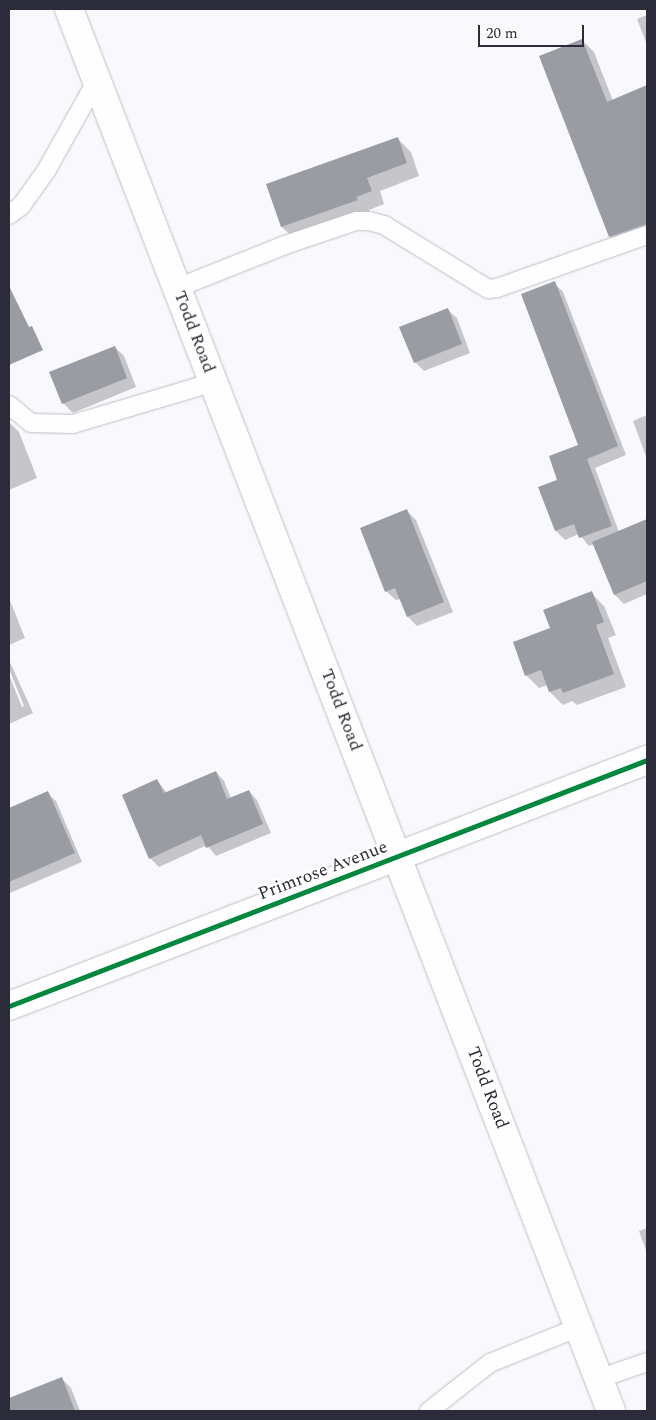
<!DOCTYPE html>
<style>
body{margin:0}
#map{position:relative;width:656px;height:1420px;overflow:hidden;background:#f8f8fd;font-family:Spectral,serif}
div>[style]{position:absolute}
.shadow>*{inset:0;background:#0003}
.building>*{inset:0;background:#999ca3}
.roads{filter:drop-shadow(0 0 1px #bebec6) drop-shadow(0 0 1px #bebec6)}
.service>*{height:18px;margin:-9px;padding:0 9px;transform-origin:9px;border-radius:9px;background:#fefeff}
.minor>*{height:28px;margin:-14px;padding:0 14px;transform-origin:14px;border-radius:14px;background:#fefeff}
.secondary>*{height:28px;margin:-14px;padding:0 14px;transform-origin:14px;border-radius:14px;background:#fefeff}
.cycleway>*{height:5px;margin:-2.5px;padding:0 2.5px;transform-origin:2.5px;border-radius:2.5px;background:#00873e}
span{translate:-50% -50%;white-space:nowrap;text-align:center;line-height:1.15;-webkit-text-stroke:5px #fff;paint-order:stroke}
.street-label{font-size:18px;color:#2c2b39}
.frame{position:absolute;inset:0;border:10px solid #2c2b39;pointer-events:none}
.scale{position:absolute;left:478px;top:25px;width:106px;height:22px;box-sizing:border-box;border:2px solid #2c2b39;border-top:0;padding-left:6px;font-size:15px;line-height:18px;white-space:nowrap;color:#2c2b39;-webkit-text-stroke:4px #fff;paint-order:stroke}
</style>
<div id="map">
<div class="shadow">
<div style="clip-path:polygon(647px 15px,647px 45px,637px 19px)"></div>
<div style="clip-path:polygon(582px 40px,594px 52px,613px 101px,647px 86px,647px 154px,635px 159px,647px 190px,647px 240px,623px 248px,610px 236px)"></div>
<div style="clip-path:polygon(398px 139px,411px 152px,419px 176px,380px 191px,384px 204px,369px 210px,370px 213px,295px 240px,282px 227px,267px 185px)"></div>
<div style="clip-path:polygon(554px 283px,563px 292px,626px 455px,595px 468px,619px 532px,640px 537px,647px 554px,647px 594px,624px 604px,615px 595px,594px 544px,589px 546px,579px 534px,565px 540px,556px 531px,559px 480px,580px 446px)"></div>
<div style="clip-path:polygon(447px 309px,457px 318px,470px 353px,424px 371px,415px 362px)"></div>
<div style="clip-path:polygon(115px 347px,124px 356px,136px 387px,73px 413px,63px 403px)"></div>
<div style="clip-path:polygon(647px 415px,647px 459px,633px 421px)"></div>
<div style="clip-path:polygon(9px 422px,19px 432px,37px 478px,9px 490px)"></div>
<div style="clip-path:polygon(407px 511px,416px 520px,453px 612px,417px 626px,408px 617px,401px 599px,396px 600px,386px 591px)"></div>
<div style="clip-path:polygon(591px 593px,604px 606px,616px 635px,608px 638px,626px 687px,577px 705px,572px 701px,563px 705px,550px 692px,547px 685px,539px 688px,526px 675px,552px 629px)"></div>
<div style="clip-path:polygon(9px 598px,25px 638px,9px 645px)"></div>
<div style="clip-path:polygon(9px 660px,33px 713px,9px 724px,9px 675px,22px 707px,24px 706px,9px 669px)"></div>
<div style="clip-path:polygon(216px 772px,224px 781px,231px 798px,249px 791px,257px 800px,271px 833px,216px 856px,207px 845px,159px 867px,150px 858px,157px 780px,167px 793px)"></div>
<div style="clip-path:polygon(47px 793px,56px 801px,82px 862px,10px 893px,9px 809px)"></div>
<div style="clip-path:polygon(647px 1228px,647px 1253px,639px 1231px)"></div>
<div style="clip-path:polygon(61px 1378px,71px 1388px,80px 1411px,37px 1411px,29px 1391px)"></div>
</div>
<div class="building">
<div style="clip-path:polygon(582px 39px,607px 102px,647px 85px,647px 224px,609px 237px,539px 56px)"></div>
<div style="clip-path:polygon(398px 137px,407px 163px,367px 178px,372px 191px,356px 197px,358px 200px,281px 227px,266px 184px)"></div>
<div style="clip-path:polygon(555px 281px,618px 446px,587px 459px,612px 526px,579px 538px,574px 524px,555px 531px,538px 487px,557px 480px,549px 456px,578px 445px,521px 294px)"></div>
<div style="clip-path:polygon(9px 286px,29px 327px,32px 326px,43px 350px,9px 365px)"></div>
<div style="clip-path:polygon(448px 308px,462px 344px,414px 363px,399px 327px)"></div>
<div style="clip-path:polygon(115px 346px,127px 378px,62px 404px,49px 372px)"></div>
<div style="clip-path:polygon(407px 509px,444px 602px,407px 617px,395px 588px,385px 592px,360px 528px)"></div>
<div style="clip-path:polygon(647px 519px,647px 581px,614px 595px,592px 542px)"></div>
<div style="clip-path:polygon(592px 591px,604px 622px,596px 625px,614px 674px,563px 693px,561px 688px,549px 692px,541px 670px,525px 676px,513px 642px,550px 628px,543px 610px)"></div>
<div style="clip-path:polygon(216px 771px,227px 799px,249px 790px,263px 824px,206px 848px,201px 835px,149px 859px,122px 795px,157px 779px,164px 793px)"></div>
<div style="clip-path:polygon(48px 791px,75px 853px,9px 882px,9px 808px)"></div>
<div style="clip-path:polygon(62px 1377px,75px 1411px,9px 1411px,9px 1398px)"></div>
</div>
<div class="roads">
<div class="service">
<div style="left:9px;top:215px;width:15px;rotate:-37deg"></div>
<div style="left:21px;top:206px;width:43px;rotate:-54.5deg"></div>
<div style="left:46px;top:171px;width:104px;rotate:-60.7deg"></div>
<div style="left:177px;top:288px;width:116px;rotate:-21.7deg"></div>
<div style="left:285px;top:245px;width:75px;rotate:-18.7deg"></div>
<div style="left:356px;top:221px;width:13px"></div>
<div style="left:369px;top:221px;width:16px;rotate:15deg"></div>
<div style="left:384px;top:225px;width:122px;rotate:31.6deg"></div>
<div style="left:488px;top:289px;width:9px;rotate:-6deg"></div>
<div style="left:497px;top:288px;width:159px;rotate:-19.5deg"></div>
<div style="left:9px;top:405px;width:28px;rotate:39deg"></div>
<div style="left:31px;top:423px;width:42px;rotate:1.4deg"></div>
<div style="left:73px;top:424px;width:147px;rotate:-16.6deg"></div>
<div style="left:598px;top:1379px;width:52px;rotate:-19.1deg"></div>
<div style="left:429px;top:1411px;width:78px;rotate:-38.2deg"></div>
<div style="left:490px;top:1363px;width:96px;rotate:-22deg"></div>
</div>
<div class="minor">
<div style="left:9px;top:1006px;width:684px;rotate:-21.09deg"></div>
</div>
<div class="secondary">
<div style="left:69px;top:9px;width:1503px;rotate:68.86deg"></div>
</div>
</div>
<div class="cycleway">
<div style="left:9px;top:1006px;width:684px;rotate:-21.09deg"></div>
</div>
<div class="street-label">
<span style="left:194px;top:332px;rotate:69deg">Todd Road</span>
<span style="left:341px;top:710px;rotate:69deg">Todd Road</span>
<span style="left:323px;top:871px;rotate:-21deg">Primrose Avenue</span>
<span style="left:487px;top:1088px;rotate:69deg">Todd Road</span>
</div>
<div class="frame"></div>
<div class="scale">20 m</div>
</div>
